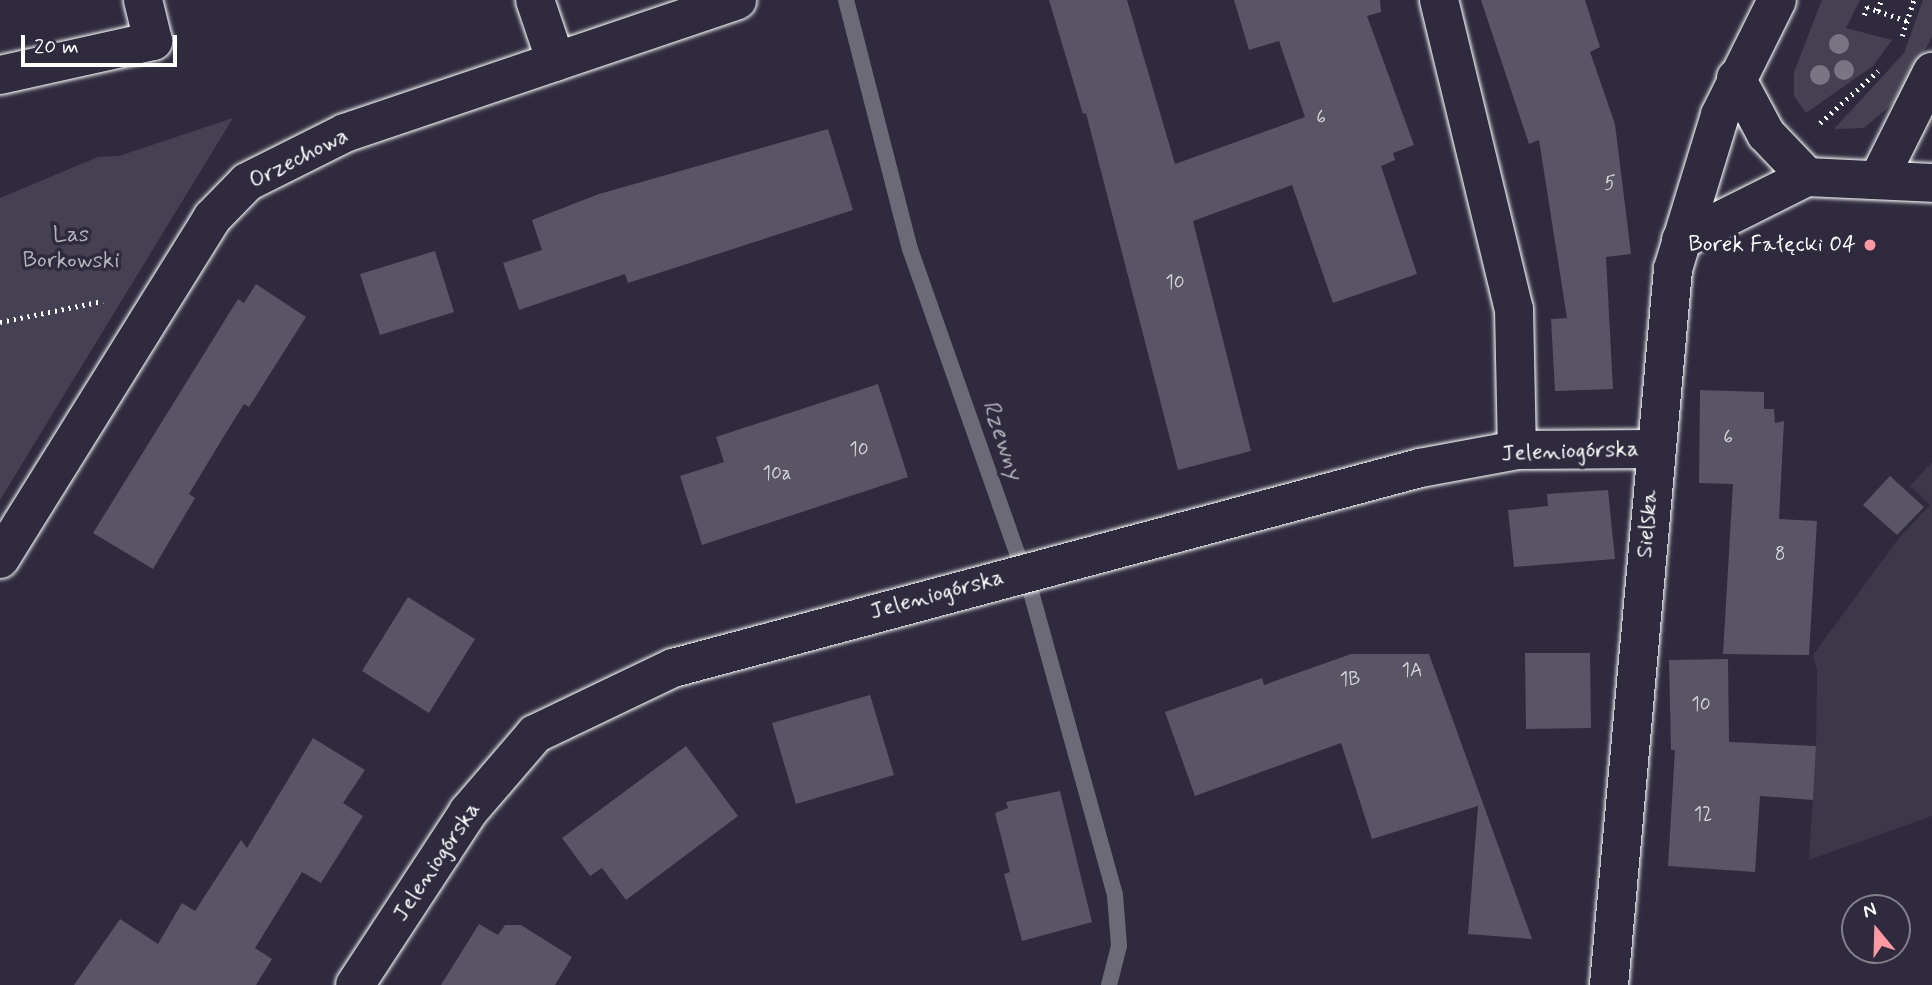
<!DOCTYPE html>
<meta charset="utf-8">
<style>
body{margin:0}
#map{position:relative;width:1932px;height:985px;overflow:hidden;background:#2f2a3d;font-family:Mynerve,sans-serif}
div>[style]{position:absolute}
.built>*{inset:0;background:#3c3749}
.green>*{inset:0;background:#464152}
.stream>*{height:16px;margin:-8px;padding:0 8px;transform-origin:8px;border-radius:8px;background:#6d6a77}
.building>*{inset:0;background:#595564}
.path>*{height:4.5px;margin-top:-2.25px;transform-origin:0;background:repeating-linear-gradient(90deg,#fff 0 2px,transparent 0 7px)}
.roads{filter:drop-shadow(0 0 2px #fff) drop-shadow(0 0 2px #fff)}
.minor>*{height:38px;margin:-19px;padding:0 19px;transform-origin:19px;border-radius:19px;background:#2f2a3d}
.trees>*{width:20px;height:20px;margin:-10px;border-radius:50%;background:#797582}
.dots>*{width:19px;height:19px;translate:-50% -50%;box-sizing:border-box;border:4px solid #2f2a3d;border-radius:50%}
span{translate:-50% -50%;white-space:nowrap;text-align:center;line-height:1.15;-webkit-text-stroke:7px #2f2a3d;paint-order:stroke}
.number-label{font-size:19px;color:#d6d4d8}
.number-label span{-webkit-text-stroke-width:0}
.street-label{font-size:23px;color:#fff}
.park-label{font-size:23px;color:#b5b3ba}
.poi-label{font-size:23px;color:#fff}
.right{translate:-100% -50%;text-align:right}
.water-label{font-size:24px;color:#b6b4bb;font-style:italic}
.north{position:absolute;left:1841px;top:894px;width:70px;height:70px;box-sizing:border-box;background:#2f2a3d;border:2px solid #827f8b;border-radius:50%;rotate:341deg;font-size:19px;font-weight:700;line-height:28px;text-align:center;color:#fff}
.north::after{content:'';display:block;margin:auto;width:24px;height:32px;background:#ff9aa2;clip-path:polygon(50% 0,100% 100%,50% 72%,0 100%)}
.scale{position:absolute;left:21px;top:35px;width:156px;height:32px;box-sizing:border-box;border:4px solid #fff;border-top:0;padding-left:9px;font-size:21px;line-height:24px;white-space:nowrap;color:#fff;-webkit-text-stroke:5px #2f2a3d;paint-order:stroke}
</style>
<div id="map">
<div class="built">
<div style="clip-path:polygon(1932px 462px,1932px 816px,1809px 860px,1816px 746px,1817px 670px,1813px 655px,1898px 539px,1930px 505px,1910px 486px)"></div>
</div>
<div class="green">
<div style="clip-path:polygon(1822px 0,1860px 0,1846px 28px,1892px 40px,1873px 66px,1806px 113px,1794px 96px,1794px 72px)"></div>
<div style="clip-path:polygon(1923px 0,1932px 0,1932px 37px,1899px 98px,1864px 128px,1834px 129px,1904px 53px)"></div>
<div style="clip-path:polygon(233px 118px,0 500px,0 198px,98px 157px,119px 156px)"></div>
</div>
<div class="stream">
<div style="left:846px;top:0;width:257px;rotate:75.6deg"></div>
<div style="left:910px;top:249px;width:364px;rotate:70.6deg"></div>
<div style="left:1031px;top:592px;width:314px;rotate:74.5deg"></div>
<div style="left:1115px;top:895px;width:51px;rotate:85.5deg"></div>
<div style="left:1119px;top:946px;width:40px;rotate:104.4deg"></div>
</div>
<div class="building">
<div style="clip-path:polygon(1049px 0,1127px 0,1175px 164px,1305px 117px,1279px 41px,1249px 50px,1234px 0,1380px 0,1381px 12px,1367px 16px,1414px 145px,1393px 153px,1395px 160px,1381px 166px,1417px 274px,1333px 303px,1292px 185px,1193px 221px,1251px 451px,1178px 470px,1086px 113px,1083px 114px)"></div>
<div style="clip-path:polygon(1481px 0,1585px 0,1600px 47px,1590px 52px,1615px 124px,1631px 254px,1606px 257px,1613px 389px,1555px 391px,1551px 319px,1567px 318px,1539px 140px,1529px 144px)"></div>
<div style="clip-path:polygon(828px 129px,853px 210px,628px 283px,625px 274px,519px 310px,503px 263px,542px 250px,532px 220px,599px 194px)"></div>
<div style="clip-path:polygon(435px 251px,454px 312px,380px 335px,360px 274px)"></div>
<div style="clip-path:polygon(256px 284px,306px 317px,249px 407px,244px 404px,221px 441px,189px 494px,195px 498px,153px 569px,93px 533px,238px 299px,244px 303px)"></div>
<div style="clip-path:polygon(878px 384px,908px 477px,702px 545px,680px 476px,724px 462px,716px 437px)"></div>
<div style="clip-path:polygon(1700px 390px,1764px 392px,1764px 409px,1774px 409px,1775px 423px,1784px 421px,1779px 519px,1817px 521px,1809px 655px,1723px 654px,1733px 484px,1699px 483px)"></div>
<div style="clip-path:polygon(1890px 476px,1924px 507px,1897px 535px,1863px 505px)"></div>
<div style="clip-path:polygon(1608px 490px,1615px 559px,1514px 567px,1508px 510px,1548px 506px,1547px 494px)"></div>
<div style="clip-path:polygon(408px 597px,475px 639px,429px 713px,362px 671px)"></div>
<div style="clip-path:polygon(1525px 653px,1590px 653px,1591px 728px,1526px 729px)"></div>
<div style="clip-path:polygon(1351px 654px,1429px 654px,1532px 939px,1468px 934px,1478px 806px,1372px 839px,1341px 743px,1195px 796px,1165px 712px,1262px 678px,1264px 685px)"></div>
<div style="clip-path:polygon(1728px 659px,1729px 742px,1816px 746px,1813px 800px,1760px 796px,1755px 872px,1668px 866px,1675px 750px,1671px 750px,1669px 660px)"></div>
<div style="clip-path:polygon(870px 695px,894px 775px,796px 804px,772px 723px)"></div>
<div style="clip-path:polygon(313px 738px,365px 770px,343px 803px,363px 816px,321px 883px,302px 872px,255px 948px,272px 959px,256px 985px,74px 985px,120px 919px,158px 944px,182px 903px,195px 911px,241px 840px,247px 848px)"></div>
<div style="clip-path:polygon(686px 746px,738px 816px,626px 900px,602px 868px,590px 876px,562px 838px)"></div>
<div style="clip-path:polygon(1060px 791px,1092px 922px,1022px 941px,1004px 874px,1010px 872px,995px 813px,1008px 808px,1006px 802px)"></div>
<div style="clip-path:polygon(479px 924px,498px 935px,505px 925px,521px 925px,572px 957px,555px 985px,441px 985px)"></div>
</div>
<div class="path">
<div style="left:1878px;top:11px;width:31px;rotate:19deg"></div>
<div style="left:1864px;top:15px;width:9px;rotate:-69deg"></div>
<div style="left:1867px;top:7px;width:12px;rotate:20deg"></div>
<div style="left:1878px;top:11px;width:11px;rotate:-75deg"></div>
<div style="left:1902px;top:36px;width:38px;rotate:-72deg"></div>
<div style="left:1820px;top:123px;width:78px;rotate:-41.9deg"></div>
<div style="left:0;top:322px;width:105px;rotate:-11.5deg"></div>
</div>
<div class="roads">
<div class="minor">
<div style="left:535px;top:0;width:65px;rotate:71.3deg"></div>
<div style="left:1439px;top:0;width:318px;rotate:76.4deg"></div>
<div style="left:1514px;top:309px;width:141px;rotate:88.8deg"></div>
<div style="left:0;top:75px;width:157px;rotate:-12.5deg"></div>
<div style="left:153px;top:41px;width:42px;rotate:-103.7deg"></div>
<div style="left:1736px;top:78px;width:64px;rotate:61.8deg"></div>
<div style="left:1766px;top:134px;width:59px;rotate:46.4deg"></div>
<div style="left:1878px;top:180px;width:121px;rotate:-63.4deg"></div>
<div style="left:1681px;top:240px;width:141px;rotate:-26.6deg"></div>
<div style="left:1807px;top:177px;width:125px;rotate:2.7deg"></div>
<div style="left:0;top:559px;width:402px;rotate:-58.1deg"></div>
<div style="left:212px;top:218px;width:50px;rotate:-45.8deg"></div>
<div style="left:247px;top:182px;width:110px;rotate:-26.6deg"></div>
<div style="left:345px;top:133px;width:414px;rotate:-18.7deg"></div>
<div style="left:355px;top:985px;width:207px;rotate:-56.8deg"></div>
<div style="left:468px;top:812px;width:103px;rotate:-49.3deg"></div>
<div style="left:535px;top:734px;width:153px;rotate:-25.6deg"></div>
<div style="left:673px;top:668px;width:773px;rotate:-14.99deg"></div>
<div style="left:1420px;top:468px;width:99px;rotate:-10.5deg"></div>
<div style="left:1517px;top:450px;width:138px;rotate:-0.4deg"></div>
<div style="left:1609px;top:985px;width:719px;rotate:-84.89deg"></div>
<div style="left:1673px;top:269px;width:161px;rotate:-73deg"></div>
<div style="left:1720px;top:115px;width:128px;rotate:-63.6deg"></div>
</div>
</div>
<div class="trees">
<div style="left:1839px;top:44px"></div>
<div style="left:1844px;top:70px"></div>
<div style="left:1820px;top:75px"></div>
</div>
<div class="dots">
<div style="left:1870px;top:245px;background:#ff9aa2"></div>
</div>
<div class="number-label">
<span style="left:1321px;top:118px">6</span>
<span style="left:1610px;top:184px">5</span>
<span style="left:1175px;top:283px">10</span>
<span style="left:1728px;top:438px">6</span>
<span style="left:859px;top:450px">10</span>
<span style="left:777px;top:474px">10a</span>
<span style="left:1780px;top:555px">8</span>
<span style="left:1412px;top:671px">1A</span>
<span style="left:1350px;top:680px">1B</span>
<span style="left:1701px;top:705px">10</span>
<span style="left:1703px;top:815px">12</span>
</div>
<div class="street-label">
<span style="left:299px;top:159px;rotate:-27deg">Orzechowa</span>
<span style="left:1570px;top:452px;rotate:-2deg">Jeleniogórska</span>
<span style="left:1648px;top:524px;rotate:-85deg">Sielska</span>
<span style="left:937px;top:595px;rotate:-15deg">Jeleniogórska</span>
<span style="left:437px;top:862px;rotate:-56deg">Jeleniogórska</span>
</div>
<div class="park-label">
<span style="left:71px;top:248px">Las<br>Borkowski</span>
</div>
<div class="poi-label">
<span class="right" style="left:1856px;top:245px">Borek Fałęcki 04</span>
</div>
<div class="water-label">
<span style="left:1002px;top:440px;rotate:71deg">Rzewny</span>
</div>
<div class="north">N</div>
<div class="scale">20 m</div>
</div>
